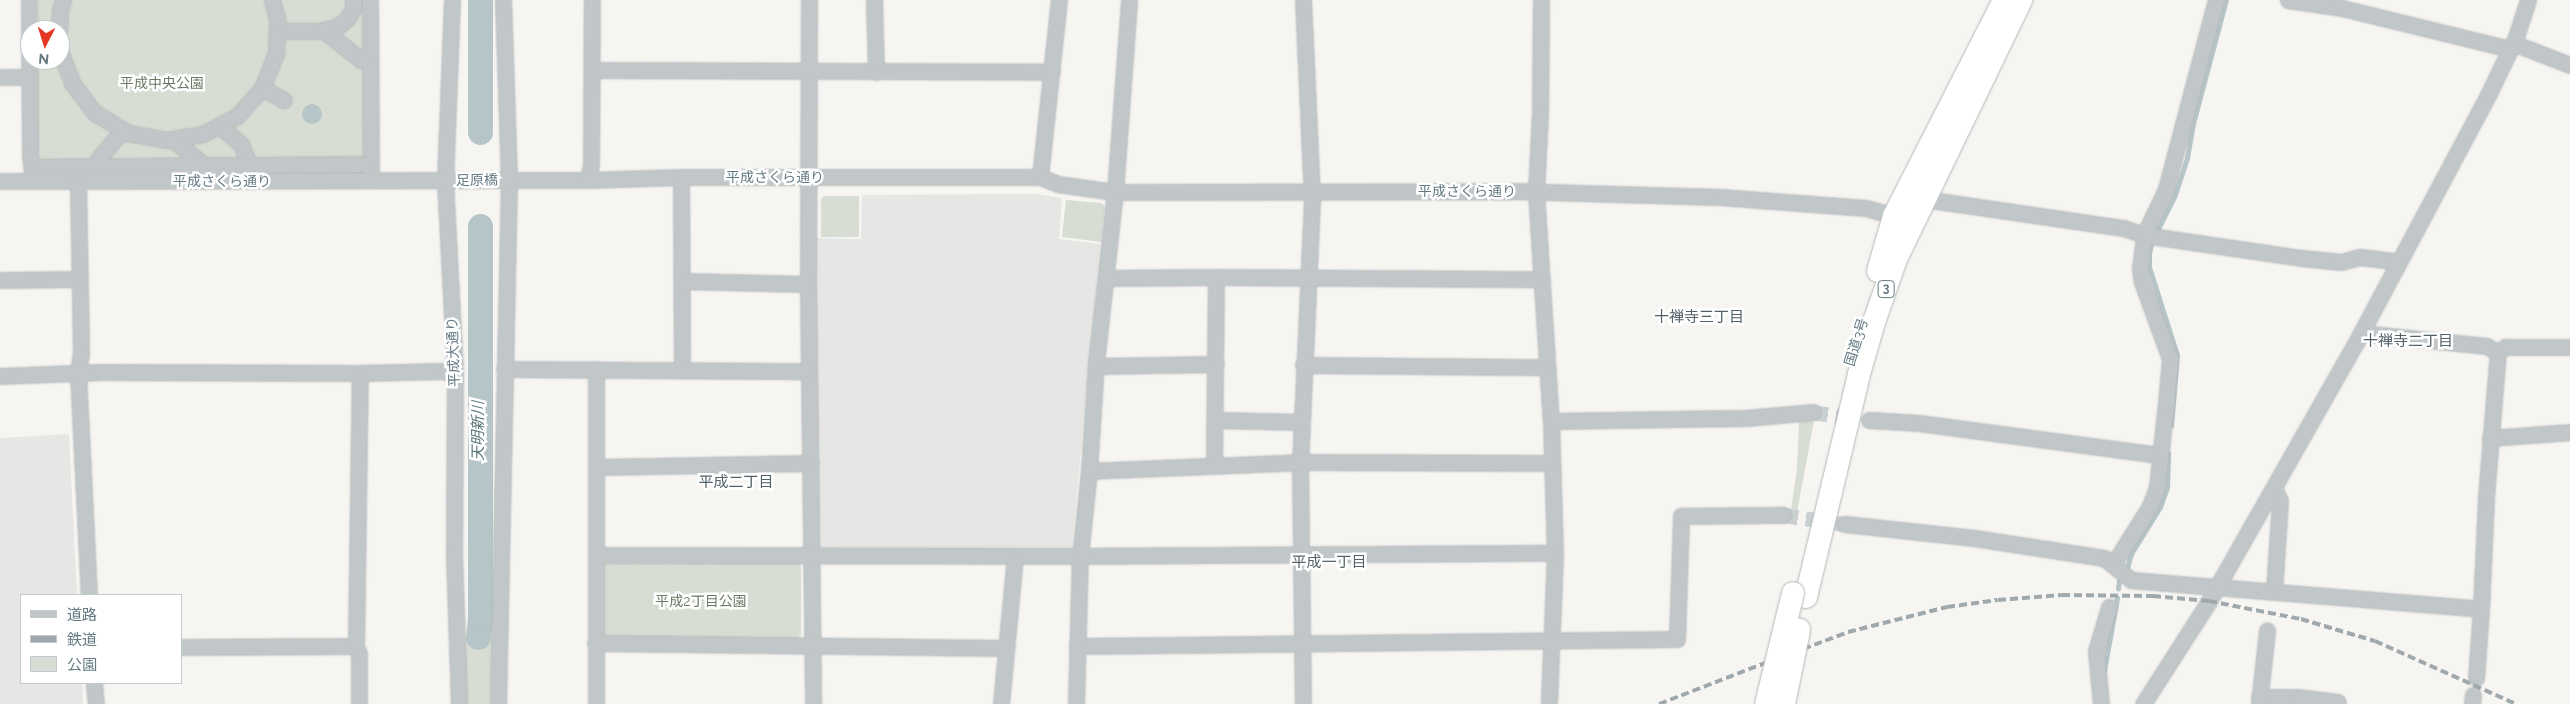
<!DOCTYPE html>
<meta charset="utf-8">
<style>
body{margin:0}
#map{position:relative;width:2570px;height:704px;overflow:hidden;background:#f6f5f2;font-family:Raleway,"Noto Sans JP",sans-serif}
div>[style]{position:absolute}
.built>*{inset:0;background:#e6e7e5}
.green>*{inset:0;background:#d8ddd3}
.water>*{inset:0;background:#b6c5c7}
.round{border-radius:50%}
.stream>*{height:4.5px;margin:-2.25px;padding:0 2.25px;transform-origin:2.25px;border-radius:2.25px;background:#b6c5c7}
.river>*{height:25px;margin:-12.5px;padding:0 12.5px;transform-origin:12.5px;border-radius:12.5px;background:#b6c5c7}
.minor-tunnel>*{height:15px;margin-top:-7.5px;transform-origin:0;background:repeating-linear-gradient(90deg,#cad0d1 0 15px,transparent 0 23px)}
.roads{filter:drop-shadow(0 0 1px #b4b8ba) drop-shadow(0 0 1px #b4b8ba)}
.minor>*{height:15px;margin:-7.5px;padding:0 7.5px;transform-origin:7.5px;border-radius:7.5px;background:#c1c6c8}
.highway>*{height:22px;margin:-11px;padding:0 11px;transform-origin:11px;border-radius:11px;background:#fff}
.rail>*{height:4px;margin-top:-2px;transform-origin:0;background:repeating-linear-gradient(90deg,#9fa8ac 0 8px,transparent 0 12px)}
.bridges{filter:drop-shadow(0 0 1px #b4b8ba) drop-shadow(0 0 1px #b4b8ba)}
.highway-bridge>*{height:22px;margin:-11px;padding:0 11px;transform-origin:11px;border-radius:11px;background:#fff}
span{translate:-50% -50%;white-space:nowrap;text-align:center;line-height:1.15;-webkit-text-stroke:5px #fff;paint-order:stroke}
.shield-label span{padding:1px 4px;background:#fff;border:1px solid;border-radius:4px;-webkit-text-stroke-width:0}
.shield-label{font-size:12px;color:#647a83;font-weight:700}
.park-label{font-size:14px;color:#6b7a63}
.street-label{font-size:14px;color:#647a83}
.neighbourhood-label{font-size:15px;color:#526268}
.water-label{font-size:15px;color:#5b7679;font-style:italic}
.legend{position:absolute;left:20px;top:594px;width:162px;height:90px;box-sizing:border-box;background:#fff;border:1px solid #c1cacd;margin:0;padding:6px 9px;list-style:none;font-size:15px;color:#647a83}
.legend li{display:flex;align-items:center;gap:10px;height:25px}
.legend b{width:25px;border:1px solid #c1cacd}
.north{position:absolute;left:20px;top:20px;width:50px;height:50px;box-sizing:border-box;background:#fff;border:1px solid #c1cacd;border-radius:50%;rotate:185deg;font-size:14px;font-weight:700;line-height:20px;text-align:center;color:#647a83}
.north::after{content:'';display:block;margin:auto;width:18px;height:22px;background:#e43623;clip-path:polygon(50% 0,100% 100%,50% 72%,0 100%)}
</style>
<div id="map">
<div class="built">
<div style="clip-path:polygon(1037px 194px,1062px 198px,1059px 239px,1100px 244px,1072px 547px,818px 547px,815px 238px,861px 239px,862px 195px)"></div>
<div style="clip-path:polygon(69px 434px,77px 595px,21px 595px,21px 683px,82px 683px,83px 704px,0 704px,0 438px)"></div>
</div>
<div class="green">
<div style="clip-path:polygon(38px 0,363px 0,365px 164px,37px 167px,38px 60px,60px 60px,60px 30px,38px 30px)"></div>
<div style="clip-path:polygon(824px 196px,859px 196px,859px 237px,821px 237px,821px 199px)"></div>
<div style="clip-path:polygon(1066px 200px,1101px 203px,1105px 206px,1101px 242px,1062px 237px)"></div>
<div style="clip-path:polygon(1799px 421px,1814px 421px,1797px 512px,1791px 510px,1797px 468px)"></div>
<div style="clip-path:polygon(798px 561px,801px 567px,801px 635px,797px 639px,607px 640px,601px 633px,601px 566px,606px 562px)"></div>
<div style="clip-path:polygon(464px 637px,493px 637px,490px 704px,467px 704px)"></div>
</div>
<div class="water">
<div class="round" style="left:302px;top:104px;width:20px;height:20px"></div>
</div>
<div class="stream">
<div style="left:2171px;top:426px;width:71px;rotate:-85.2deg"></div>
<div style="left:2177px;top:355px;width:92px;rotate:-107.7deg"></div>
<div style="left:2149px;top:267px;width:14px;rotate:-90deg"></div>
<div style="left:2149px;top:253px;width:12px;rotate:-76deg"></div>
<div style="left:2152px;top:241px;width:51px;rotate:-63.4deg"></div>
<div style="left:2175px;top:195px;width:39px;rotate:-72deg"></div>
<div style="left:2187px;top:158px;width:39px;rotate:-80deg"></div>
<div style="left:2194px;top:120px;width:124px;rotate:-75.1deg"></div>
<div style="left:2118px;top:589px;width:8px;rotate:-83deg"></div>
<div style="left:2119px;top:581px;width:15px;rotate:-58deg"></div>
<div style="left:2127px;top:568px;width:15px;rotate:-74deg"></div>
<div style="left:2131px;top:554px;width:55px;rotate:-58.3deg"></div>
<div style="left:2160px;top:507px;width:20px;rotate:-70deg"></div>
<div style="left:2167px;top:488px;width:34px;rotate:-88deg"></div>
<div style="left:2104px;top:671px;width:74px;rotate:-79.9deg"></div>
</div>
<div class="river">
<div style="left:480px;top:132px;width:132px;rotate:-90deg"></div>
<div style="left:478px;top:637px;width:18px;rotate:-84deg"></div>
<div style="left:480px;top:619px;width:393px;rotate:-90deg"></div>
</div>
<div class="minor-tunnel">
<div style="left:1813px;top:412px;width:46px;rotate:8.8deg"></div>
<div style="left:1783px;top:515px;width:63px;rotate:8.3deg"></div>
</div>
<div class="roads">
<div class="minor">
<div style="left:29px;top:0;width:156px;rotate:89.6deg"></div>
<div style="left:30px;top:156px;width:23px;rotate:83deg"></div>
<div style="left:370px;top:0;width:174px;rotate:89.7deg"></div>
<div style="left:452px;top:0;width:181px;rotate:92.2deg"></div>
<div style="left:445px;top:181px;width:193px;rotate:87deg"></div>
<div style="left:455px;top:374px;width:180px;rotate:90.3deg"></div>
<div style="left:454px;top:554px;width:150px;rotate:88.1deg"></div>
<div style="left:809px;top:0;width:284px;rotate:90.2deg"></div>
<div style="left:808px;top:284px;width:420px;rotate:89.3deg"></div>
<div style="left:874px;top:0;width:72px;rotate:88.4deg"></div>
<div style="left:1303px;top:0;width:201px;rotate:87.4deg"></div>
<div style="left:1312px;top:201px;width:261px;rotate:92.6deg"></div>
<div style="left:1300px;top:462px;width:242px;rotate:89.3deg"></div>
<div style="left:1541px;top:0;width:113px;rotate:90.5deg"></div>
<div style="left:1540px;top:113px;width:79px;rotate:92.9deg"></div>
<div style="left:1536px;top:192px;width:229px;rotate:86.3deg"></div>
<div style="left:1551px;top:421px;width:132px;rotate:88.3deg"></div>
<div style="left:1555px;top:553px;width:151px;rotate:92.3deg"></div>
<div style="left:2288px;top:0;width:55px;rotate:8.4deg"></div>
<div style="left:2342px;top:8px;width:173px;rotate:13.7deg"></div>
<div style="left:59px;top:30px;width:20px;rotate:-87deg"></div>
<div style="left:60px;top:10px;width:10px;rotate:-73deg"></div>
<div style="left:323px;top:30px;width:48px;rotate:38.3deg"></div>
<div style="left:277px;top:31px;width:43px"></div>
<div style="left:320px;top:31px;width:17px;rotate:-13deg"></div>
<div style="left:337px;top:27px;width:13px;rotate:-39deg"></div>
<div style="left:347px;top:19px;width:12px;rotate:-59deg"></div>
<div style="left:353px;top:9px;width:9px;rotate:-90deg"></div>
<div style="left:2513px;top:43px;width:61px;rotate:21.1deg"></div>
<div style="left:60px;top:51px;width:34px;rotate:69deg"></div>
<div style="left:72px;top:83px;width:38px;rotate:53deg"></div>
<div style="left:95px;top:113px;width:39px;rotate:31deg"></div>
<div style="left:128px;top:133px;width:39px;rotate:10deg"></div>
<div style="left:166px;top:140px;width:37px;rotate:-9deg"></div>
<div style="left:203px;top:134px;width:38px;rotate:-28deg"></div>
<div style="left:237px;top:116px;width:38px;rotate:-48deg"></div>
<div style="left:262px;top:88px;width:38px;rotate:-68deg"></div>
<div style="left:276px;top:53px;width:35px;rotate:-88deg"></div>
<div style="left:277px;top:18px;width:19px;rotate:-106deg"></div>
<div style="left:592px;top:70px;width:460px;rotate:0.2deg"></div>
<div style="left:0;top:77px;width:30px"></div>
<div style="left:262px;top:88px;width:25px;rotate:29deg"></div>
<div style="left:220px;top:126px;width:28px;rotate:41deg"></div>
<div style="left:241px;top:144px;width:22px;rotate:69deg"></div>
<div style="left:172px;top:139px;width:41px;rotate:39.1deg"></div>
<div style="left:95px;top:166px;width:10px;rotate:-61deg"></div>
<div style="left:100px;top:157px;width:35px;rotate:-50deg"></div>
<div style="left:37px;top:167px;width:328px;rotate:-0.5deg"></div>
<div style="left:681px;top:177px;width:193px;rotate:89.7deg"></div>
<div style="left:1040px;top:177px;width:178px;rotate:-83.9deg"></div>
<div style="left:588px;top:180px;width:16px;rotate:-79deg"></div>
<div style="left:591px;top:164px;width:164px;rotate:-89.7deg"></div>
<div style="left:0;top:181px;width:588px;rotate:-0.1deg"></div>
<div style="left:588px;top:180px;width:93px;rotate:-1.8deg"></div>
<div style="left:681px;top:177px;width:359px"></div>
<div style="left:1040px;top:177px;width:19px;rotate:21deg"></div>
<div style="left:1058px;top:184px;width:58px;rotate:8deg"></div>
<div style="left:1115px;top:192px;width:402px;rotate:-0.1deg"></div>
<div style="left:1517px;top:191px;width:203px;rotate:1.7deg"></div>
<div style="left:1720px;top:197px;width:146px;rotate:4.3deg"></div>
<div style="left:1866px;top:208px;width:29px;rotate:16deg"></div>
<div style="left:1894px;top:216px;width:34px;rotate:-30deg"></div>
<div style="left:1924px;top:199px;width:202px;rotate:8.3deg"></div>
<div style="left:2124px;top:228px;width:21px;rotate:19deg"></div>
<div style="left:2144px;top:235px;width:160px;rotate:8.3deg"></div>
<div style="left:2302px;top:258px;width:39px;rotate:6deg"></div>
<div style="left:2341px;top:262px;width:20px;rotate:-15deg"></div>
<div style="left:2360px;top:257px;width:39px;rotate:7deg"></div>
<div style="left:78px;top:181px;width:172px;rotate:89deg"></div>
<div style="left:81px;top:353px;width:19px;rotate:99deg"></div>
<div style="left:78px;top:372px;width:223px;rotate:87.2deg"></div>
<div style="left:1107px;top:278px;width:109px;rotate:-0.5deg"></div>
<div style="left:1216px;top:277px;width:326px;rotate:0.4deg"></div>
<div style="left:0;top:280px;width:78px;rotate:-0.7deg"></div>
<div style="left:682px;top:281px;width:126px;rotate:1.4deg"></div>
<div style="left:2361px;top:333px;width:126px;rotate:5.9deg"></div>
<div style="left:2486px;top:346px;width:13px;rotate:27deg"></div>
<div style="left:1303px;top:365px;width:244px;rotate:0.5deg"></div>
<div style="left:1096px;top:366px;width:120px;rotate:-1deg"></div>
<div style="left:504px;top:369px;width:305px;rotate:0.4deg"></div>
<div style="left:0;top:376px;width:101px;rotate:-2.3deg"></div>
<div style="left:101px;top:372px;width:259px;rotate:0.2deg"></div>
<div style="left:360px;top:373px;width:82px;rotate:-1.4deg"></div>
<div style="left:442px;top:371px;width:13px;rotate:13deg"></div>
<div style="left:1216px;top:420px;width:85px;rotate:1.3deg"></div>
<div style="left:1869px;top:420px;width:50px;rotate:3.4deg"></div>
<div style="left:1919px;top:423px;width:242px;rotate:7.6deg"></div>
<div style="left:1551px;top:421px;width:195px;rotate:-0.9deg"></div>
<div style="left:1746px;top:418px;width:67px;rotate:-5.1deg"></div>
<div style="left:2490px;top:438px;width:80px;rotate:-4.3deg"></div>
<div style="left:1214px;top:466px;width:189px;rotate:-89.4deg"></div>
<div style="left:597px;top:467px;width:214px;rotate:-1.1deg"></div>
<div style="left:1089px;top:471px;width:211px;rotate:-2.4deg"></div>
<div style="left:1300px;top:462px;width:251px;rotate:0.2deg"></div>
<div style="left:2274px;top:488px;width:14px;rotate:65deg"></div>
<div style="left:2280px;top:501px;width:91px;rotate:93.8deg"></div>
<div style="left:1845px;top:524px;width:130px;rotate:6.2deg"></div>
<div style="left:1974px;top:538px;width:132px;rotate:8.7deg"></div>
<div style="left:2104px;top:558px;width:35px;rotate:39deg"></div>
<div style="left:2131px;top:580px;width:351px;rotate:4.7deg"></div>
<div style="left:2481px;top:609px;width:69px;rotate:94.1deg"></div>
<div style="left:597px;top:555px;width:483px;rotate:0.1deg"></div>
<div style="left:1080px;top:556px;width:475px;rotate:-0.4deg"></div>
<div style="left:2116px;top:566px;width:6px;rotate:-90deg"></div>
<div style="left:2116px;top:560px;width:64px;rotate:-57.8deg"></div>
<div style="left:2150px;top:506px;width:20px;rotate:-70deg"></div>
<div style="left:2157px;top:487px;width:84px;rotate:-83.9deg"></div>
<div style="left:2166px;top:403px;width:44px;rotate:-84.8deg"></div>
<div style="left:2170px;top:359px;width:82px;rotate:-110deg"></div>
<div style="left:2142px;top:282px;width:13px;rotate:-99deg"></div>
<div style="left:2140px;top:269px;width:34px;rotate:-83deg"></div>
<div style="left:2144px;top:235px;width:51px;rotate:-64.4deg"></div>
<div style="left:2166px;top:189px;width:196px;rotate:-75.2deg"></div>
<div style="left:2481px;top:609px;width:112px;rotate:-87.4deg"></div>
<div style="left:2486px;top:497px;width:145px;rotate:-85.3deg"></div>
<div style="left:2498px;top:352px;width:9px;rotate:-36deg"></div>
<div style="left:2505px;top:347px;width:65px"></div>
<div style="left:595px;top:643px;width:411px;rotate:0.7deg"></div>
<div style="left:1077px;top:646px;width:600px;rotate:-0.67deg"></div>
<div style="left:1677px;top:639px;width:123px;rotate:-88.1deg"></div>
<div style="left:1681px;top:516px;width:102px;rotate:-0.6deg"></div>
<div style="left:181px;top:647px;width:175px;rotate:-0.3deg"></div>
<div style="left:94px;top:683px;width:21px;rotate:85deg"></div>
<div style="left:2259px;top:697px;width:38px"></div>
<div style="left:2297px;top:697px;width:41px;rotate:7deg"></div>
<div style="left:359px;top:704px;width:50px;rotate:-90deg"></div>
<div style="left:359px;top:654px;width:9px;rotate:-111deg"></div>
<div style="left:356px;top:646px;width:273px;rotate:-89.2deg"></div>
<div style="left:498px;top:704px;width:524px;rotate:-88.8deg"></div>
<div style="left:509px;top:180px;width:180px;rotate:-91.9deg"></div>
<div style="left:596px;top:704px;width:335px;rotate:-90deg"></div>
<div style="left:1001px;top:704px;width:149px;rotate:-84.6deg"></div>
<div style="left:1076px;top:704px;width:148px;rotate:-88.5deg"></div>
<div style="left:1080px;top:556px;width:85px;rotate:-84deg"></div>
<div style="left:1089px;top:471px;width:108px;rotate:-86.3deg"></div>
<div style="left:1096px;top:363px;width:172px;rotate:-83.7deg"></div>
<div style="left:1115px;top:192px;width:193px;rotate:-85.8deg"></div>
<div style="left:2101px;top:704px;width:53px;rotate:-95.4deg"></div>
<div style="left:2096px;top:651px;width:46px;rotate:-73.5deg"></div>
<div style="left:2143px;top:704px;width:122px;rotate:-57.3deg"></div>
<div style="left:2209px;top:601px;width:308px;rotate:-60.4deg"></div>
<div style="left:2361px;top:333px;width:270px;rotate:-61.9deg"></div>
<div style="left:2488px;top:95px;width:64px;rotate:-64.2deg"></div>
<div style="left:2516px;top:37px;width:39px;rotate:-72deg"></div>
<div style="left:2259px;top:704px;width:74px;rotate:-83.8deg"></div>
<div style="left:2472px;top:704px;width:9px;rotate:-84deg"></div>
</div>
<div class="highway">
<div style="left:1878px;top:271px;width:57px;rotate:-73.8deg"></div>
<div style="left:1894px;top:216px;width:242px;rotate:-63deg"></div>
<div style="left:1806px;top:597px;width:229px;rotate:-76.6deg"></div>
<div style="left:1859px;top:374px;width:57px;rotate:-73.8deg"></div>
<div style="left:1875px;top:319px;width:64px;rotate:-70.7deg"></div>
<div style="left:1896px;top:259px;width:288px;rotate:-64.2deg"></div>
</div>
</div>
<div class="rail">
<div style="left:1803px;top:649px;width:48px;rotate:-20.7deg"></div>
<div style="left:1848px;top:632px;width:102px;rotate:-14.2deg"></div>
<div style="left:1947px;top:607px;width:51px;rotate:-7.8deg"></div>
<div style="left:1998px;top:600px;width:64px;rotate:-4.5deg"></div>
<div style="left:2062px;top:595px;width:91px;rotate:0.6deg"></div>
<div style="left:2153px;top:596px;width:56px;rotate:5.1deg"></div>
<div style="left:2209px;top:601px;width:94px;rotate:11.1deg"></div>
<div style="left:2301px;top:619px;width:77px;rotate:16.6deg"></div>
<div style="left:2375px;top:641px;width:154px;rotate:24.1deg"></div>
<div style="left:1659px;top:704px;width:114px;rotate:-21.1deg"></div>
</div>
<div class="bridges">
<div class="highway-bridge">
<div style="left:1766px;top:704px;width:114px;rotate:-76.3deg"></div>
<div style="left:1784px;top:704px;width:76px;rotate:-78.5deg"></div>
</div>
</div>
<div class="shield-label">
<span style="left:1886px;top:289px">3</span>
</div>
<div class="park-label">
<span style="left:162px;top:83px">平成中央公園</span>
<span style="left:701px;top:601px">平成2丁目公園</span>
</div>
<div class="street-label">
<span style="left:775px;top:177px">平成さくら通り</span>
<span style="left:477px;top:180px;rotate:-1deg">足原橋</span>
<span style="left:222px;top:181px">平成さくら通り</span>
<span style="left:1467px;top:191px">平成さくら通り</span>
<span style="left:1856px;top:342px;rotate:-73deg">国道3号</span>
<span style="left:453px;top:352px;rotate:-92deg">平成大通り</span>
</div>
<div class="neighbourhood-label">
<span style="left:1699px;top:318px">十禅寺三丁目</span>
<span style="left:2408px;top:342px">十禅寺二丁目</span>
<span style="left:736px;top:483px">平成二丁目</span>
<span style="left:1329px;top:563px">平成一丁目</span>
</div>
<div class="water-label">
<span style="left:479px;top:431px;rotate:-90deg">天明新川</span>
</div>
<ul class="legend">
<li><b style="height:6px;background:#c1c6c8"></b>道路</li>
<li><b style="height:6px;background:#9fa8ac"></b>鉄道</li>
<li><b style="height:14px;background:#d8ddd3"></b>公園</li>
</ul>
<div class="north">N</div>
</div>
